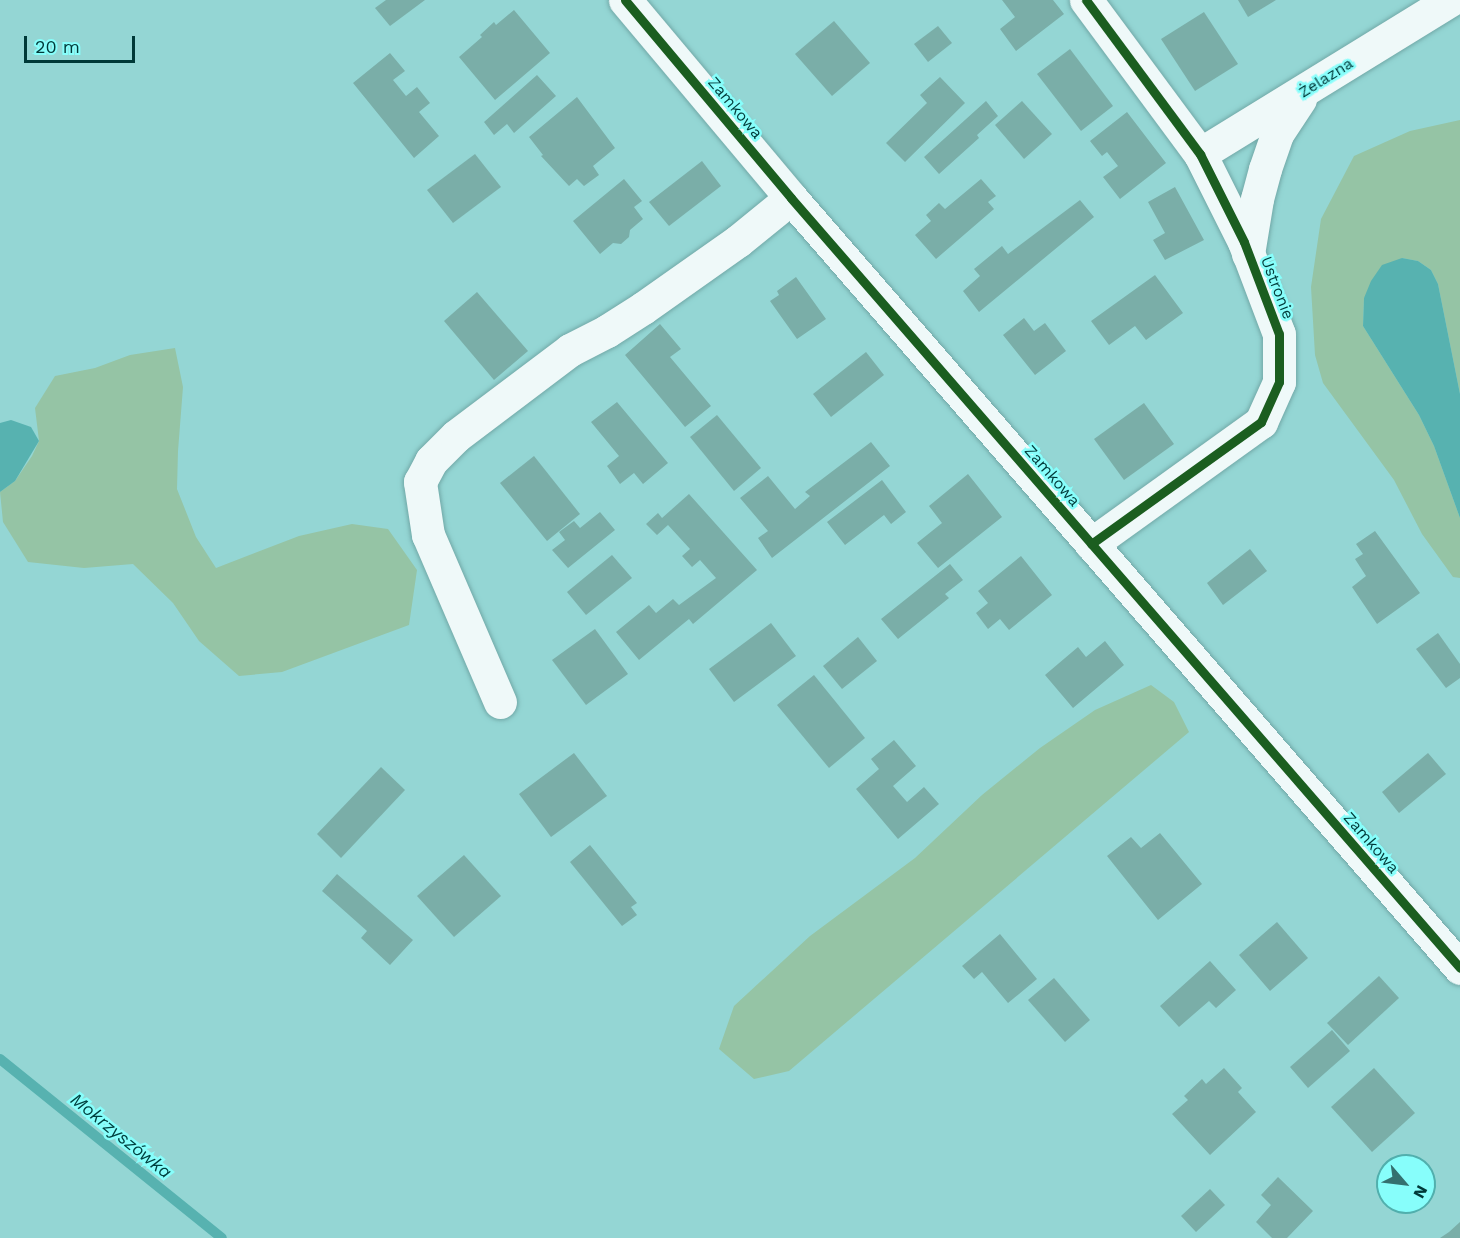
<!DOCTYPE html>
<meta charset="utf-8">
<style>
body{margin:0}
#map{position:relative;width:1460px;height:1238px;overflow:hidden;background:#94d6d4;font-family:"Work Sans",sans-serif}
div>[style]{position:absolute}
.green>*{inset:0;background:#95c4a5}
.water>*{inset:0;background:#57b2b0}
.stream>*{height:10px;margin:-5px;padding:0 5px;transform-origin:5px;border-radius:5px;background:#57b2b0}
.building>*{inset:0;background:#7aaea8}
.roads{filter:drop-shadow(0 0 2px #71a8a7) drop-shadow(0 0 2px #71a8a7)}
.minor>*{height:33px;margin:-16.5px;padding:0 16.5px;transform-origin:16.5px;border-radius:16.5px;background:#eff9f9}
.cycleway>*{height:9px;margin:-4.5px;padding:0 4.5px;transform-origin:4.5px;border-radius:4.5px;background:#1b5e20}
span{translate:-50% -50%;white-space:nowrap;text-align:center;line-height:1.15;-webkit-text-stroke:5px #87fefb;paint-order:stroke}
.street-label{font-size:16px;color:#003938}
.water-label{font-size:18px;color:#00403f;font-style:italic}
.north{position:absolute;left:1376px;top:1154px;width:60px;height:60px;box-sizing:border-box;background:#87fefb;border:2px solid #51afad;border-radius:50%;rotate:118deg;font-size:16px;font-weight:700;line-height:24px;text-align:center;color:#003938}
.north::after{content:'';display:block;margin:auto;width:21px;height:27px;background:#34706f;clip-path:polygon(50% 0,100% 100%,50% 72%,0 100%)}
.scale{position:absolute;left:24px;top:36px;width:111px;height:27px;box-sizing:border-box;border:3px solid #003938;border-top:0;padding-left:8px;font-size:18px;line-height:21px;white-space:nowrap;color:#003938;-webkit-text-stroke:4px #87fefb;paint-order:stroke}
</style>
<div id="map">
<div class="green">
<div style="clip-path:polygon(1460px 120px,1460px 394px,1438px 284px,1431px 270px,1418px 261px,1402px 258px,1364px 298px,1363px 326px,1419px 415px,1434px 446px,1460px 518px,1460px 578px,1453px 577px,1422px 534px,1394px 480px,1323px 383px,1315px 355px,1311px 287px,1321px 219px,1354px 156px,1410px 131px)"></div>
<div style="clip-path:polygon(175px 348px,183px 387px,178px 451px,177px 489px,196px 537px,216px 568px,299px 536px,352px 524px,388px 529px,417px 570px,409px 625px,282px 672px,239px 676px,199px 641px,173px 603px,133px 564px,84px 568px,28px 562px,3px 522px,0 492px,15px 481px,32px 456px,39px 441px,35px 408px,55px 376px,95px 368px,130px 355px)"></div>
<div style="clip-path:polygon(1151px 685px,1174px 702px,1189px 732px,789px 1071px,754px 1079px,719px 1049px,734px 1006px,810px 936px,915px 858px,982px 795px,1040px 748px,1095px 710px)"></div>
</div>
<div class="water">
<div style="clip-path:polygon(1402px 258px,1418px 261px,1431px 270px,1438px 284px,1460px 394px,1460px 518px,1434px 446px,1419px 415px,1363px 326px,1364px 298px,1371px 281px,1382px 265px)"></div>
<div style="clip-path:polygon(11px 420px,31px 427px,39px 441px,15px 481px,0 492px,0 423px)"></div>
</div>
<div class="stream">
<div style="left:0;top:1059px;width:285px;rotate:38.9deg"></div>
</div>
<div class="building">
<div style="clip-path:polygon(386px 0,425px 0,390px 26px,375px 8px)"></div>
<div style="clip-path:polygon(1002px 0,1053px 0,1064px 14px,1016px 51px,1000px 29px,1015px 17px)"></div>
<div style="clip-path:polygon(1238px 0,1276px 0,1248px 17px)"></div>
<div style="clip-path:polygon(514px 10px,550px 53px,495px 100px,459px 57px,482px 37px,480px 35px,494px 22px,496px 25px)"></div>
<div style="clip-path:polygon(1204px 12px,1238px 64px,1195px 91px,1161px 39px)"></div>
<div style="clip-path:polygon(834px 21px,870px 63px,832px 96px,795px 54px)"></div>
<div style="clip-path:polygon(938px 26px,952px 43px,928px 62px,914px 44px)"></div>
<div style="clip-path:polygon(1070px 49px,1113px 106px,1081px 131px,1037px 74px)"></div>
<div style="clip-path:polygon(390px 53px,405px 71px,393px 80px,406px 96px,417px 87px,430px 103px,419px 112px,439px 136px,414px 158px,353px 83px)"></div>
<div style="clip-path:polygon(537px 75px,556px 96px,514px 133px,507px 124px,494px 135px,484px 122px)"></div>
<div style="clip-path:polygon(940px 77px,965px 103px,905px 162px,886px 143px,927px 103px,920px 95px)"></div>
<div style="clip-path:polygon(577px 97px,615px 148px,593px 166px,599px 175px,584px 186px,577px 179px,569px 186px,541px 156px,543px 155px,529px 137px)"></div>
<div style="clip-path:polygon(986px 101px,998px 116px,977px 135px,979px 138px,939px 174px,924px 157px)"></div>
<div style="clip-path:polygon(1022px 101px,1052px 134px,1024px 159px,995px 125px)"></div>
<div style="clip-path:polygon(1127px 112px,1166px 163px,1120px 199px,1103px 177px,1118px 166px,1107px 152px,1102px 156px,1090px 141px)"></div>
<div style="clip-path:polygon(475px 154px,501px 187px,453px 223px,427px 190px)"></div>
<div style="clip-path:polygon(702px 161px,721px 186px,669px 226px,649px 202px)"></div>
<div style="clip-path:polygon(624px 179px,642px 201px,634px 207px,643px 219px,630px 230px,629px 237px,621px 244px,613px 243px,600px 254px,573px 221px)"></div>
<div style="clip-path:polygon(981px 179px,996px 196px,988px 202px,994px 209px,936px 259px,915px 235px,931px 221px,926px 215px,939px 203px,945px 209px)"></div>
<div style="clip-path:polygon(1175px 187px,1204px 240px,1165px 260px,1153px 240px,1165px 233px,1148px 202px)"></div>
<div style="clip-path:polygon(1080px 200px,1094px 217px,979px 312px,963px 291px,980px 276px,974px 269px,1002px 246px,1008px 254px)"></div>
<div style="clip-path:polygon(1155px 275px,1183px 313px,1146px 340px,1135px 326px,1109px 345px,1091px 321px)"></div>
<div style="clip-path:polygon(796px 277px,826px 319px,797px 339px,770px 301px,779px 295px,777px 291px)"></div>
<div style="clip-path:polygon(477px 292px,528px 351px,494px 380px,444px 321px)"></div>
<div style="clip-path:polygon(1024px 318px,1034px 331px,1045px 323px,1066px 351px,1035px 375px,1003px 335px)"></div>
<div style="clip-path:polygon(660px 324px,681px 349px,670px 357px,711px 406px,685px 427px,625px 355px)"></div>
<div style="clip-path:polygon(866px 352px,884px 375px,831px 417px,813px 394px)"></div>
<div style="clip-path:polygon(617px 402px,668px 463px,643px 484px,634px 473px,620px 484px,607px 466px,619px 456px,591px 422px)"></div>
<div style="clip-path:polygon(1144px 403px,1174px 444px,1124px 480px,1094px 439px)"></div>
<div style="clip-path:polygon(717px 415px,761px 468px,734px 491px,690px 437px)"></div>
<div style="clip-path:polygon(871px 442px,890px 466px,772px 558px,758px 538px,768px 531px,740px 498px,768px 476px,795px 509px,810px 496px,805px 492px)"></div>
<div style="clip-path:polygon(534px 456px,580px 514px,547px 541px,500px 483px)"></div>
<div style="clip-path:polygon(968px 474px,1002px 517px,938px 568px,917px 543px,942px 523px,929px 506px)"></div>
<div style="clip-path:polygon(882px 480px,906px 512px,891px 524px,884px 515px,845px 545px,827px 522px)"></div>
<div style="clip-path:polygon(689px 494px,757px 570px,693px 624px,689px 619px,639px 660px,616px 632px,649px 605px,656px 613px,673px 599px,679px 605px,716px 578px,700px 560px,692px 567px,682px 556px,690px 549px,668px 525px,657px 535px,646px 524px,658px 513px,662px 518px)"></div>
<div style="clip-path:polygon(600px 512px,615px 530px,568px 568px,552px 550px,565px 540px,559px 532px,574px 521px,580px 528px)"></div>
<div style="clip-path:polygon(1375px 531px,1420px 593px,1377px 624px,1352px 587px,1366px 576px,1355px 559px,1363px 554px,1356px 544px)"></div>
<div style="clip-path:polygon(1250px 549px,1267px 571px,1223px 605px,1207px 583px)"></div>
<div style="clip-path:polygon(612px 555px,632px 578px,586px 615px,567px 592px)"></div>
<div style="clip-path:polygon(1021px 556px,1052px 595px,1009px 630px,1000px 619px,988px 629px,976px 613px,988px 603px,978px 591px)"></div>
<div style="clip-path:polygon(950px 564px,963px 580px,945px 594px,949px 598px,898px 639px,881px 619px)"></div>
<div style="clip-path:polygon(771px 623px,796px 656px,734px 702px,709px 669px)"></div>
<div style="clip-path:polygon(595px 629px,628px 674px,586px 705px,552px 660px)"></div>
<div style="clip-path:polygon(1438px 633px,1460px 664px,1460px 678px,1446px 688px,1416px 649px)"></div>
<div style="clip-path:polygon(858px 637px,877px 661px,842px 689px,823px 666px)"></div>
<div style="clip-path:polygon(1105px 641px,1124px 665px,1073px 708px,1045px 675px,1078px 647px,1086px 657px)"></div>
<div style="clip-path:polygon(814px 675px,865px 738px,829px 768px,777px 705px)"></div>
<div style="clip-path:polygon(894px 740px,916px 766px,893px 786px,907px 802px,924px 787px,939px 804px,898px 839px,856px 789px,879px 769px,871px 759px)"></div>
<div style="clip-path:polygon(574px 753px,607px 796px,551px 837px,519px 794px)"></div>
<div style="clip-path:polygon(1428px 753px,1446px 774px,1399px 813px,1382px 792px)"></div>
<div style="clip-path:polygon(381px 767px,405px 790px,341px 858px,317px 834px)"></div>
<div style="clip-path:polygon(1160px 833px,1202px 884px,1158px 920px,1107px 856px,1131px 837px,1141px 848px)"></div>
<div style="clip-path:polygon(590px 845px,637px 903px,631px 907px,637px 915px,622px 926px,570px 862px)"></div>
<div style="clip-path:polygon(464px 855px,501px 896px,454px 937px,417px 896px)"></div>
<div style="clip-path:polygon(337px 874px,413px 940px,390px 965px,361px 938px,367px 931px,322px 891px)"></div>
<div style="clip-path:polygon(1277px 922px,1308px 958px,1270px 991px,1239px 955px)"></div>
<div style="clip-path:polygon(1000px 934px,1037px 979px,1008px 1003px,982px 972px,974px 979px,962px 966px)"></div>
<div style="clip-path:polygon(1210px 961px,1236px 990px,1216px 1008px,1209px 1001px,1179px 1027px,1160px 1006px)"></div>
<div style="clip-path:polygon(1379px 976px,1399px 998px,1348px 1045px,1327px 1023px)"></div>
<div style="clip-path:polygon(1054px 978px,1090px 1020px,1065px 1042px,1028px 1000px)"></div>
<div style="clip-path:polygon(1332px 1030px,1350px 1051px,1308px 1088px,1290px 1067px)"></div>
<div style="clip-path:polygon(1224px 1068px,1242px 1088px,1238px 1092px,1256px 1112px,1210px 1155px,1172px 1114px,1188px 1100px,1184px 1096px,1202px 1079px,1206px 1084px)"></div>
<div style="clip-path:polygon(1374px 1068px,1415px 1113px,1372px 1152px,1331px 1107px)"></div>
<div style="clip-path:polygon(1278px 1177px,1313px 1211px,1287px 1238px,1272px 1238px,1256px 1222px,1271px 1205px,1261px 1195px)"></div>
<div style="clip-path:polygon(1210px 1189px,1225px 1205px,1196px 1232px,1181px 1216px)"></div>
<div style="clip-path:polygon(1460px 1222px,1460px 1238px,1440px 1238px,1449px 1232px)"></div>
</div>
<div class="roads">
<div class="minor">
<div style="left:625px;top:0;width:258px;rotate:50deg"></div>
<div style="left:791px;top:198px;width:1020px;rotate:49.01deg"></div>
<div style="left:1086px;top:0;width:192px;rotate:53.5deg"></div>
<div style="left:1200px;top:154px;width:98px;rotate:63.4deg"></div>
<div style="left:1244px;top:242px;width:98px;rotate:69.2deg"></div>
<div style="left:1279px;top:334px;width:48px;rotate:90deg"></div>
<div style="left:1279px;top:382px;width:44px;rotate:114.2deg"></div>
<div style="left:1261px;top:422px;width:209px;rotate:144.3deg"></div>
<div style="left:1200px;top:154px;width:294px;rotate:-31.6deg"></div>
<div style="left:1248px;top:254px;width:56px;rotate:-80.7deg"></div>
<div style="left:1257px;top:199px;width:31px;rotate:-75deg"></div>
<div style="left:1265px;top:169px;width:37px;rotate:-71deg"></div>
<div style="left:1277px;top:134px;width:42px;rotate:-56.7deg"></div>
<div style="left:500px;top:702px;width:182px;rotate:-113.3deg"></div>
<div style="left:428px;top:535px;width:54px;rotate:-98.6deg"></div>
<div style="left:420px;top:482px;width:24px;rotate:-62deg"></div>
<div style="left:431px;top:461px;width:35px;rotate:-45deg"></div>
<div style="left:456px;top:436px;width:143px;rotate:-37deg"></div>
<div style="left:570px;top:350px;width:42px;rotate:-27.2deg"></div>
<div style="left:607px;top:331px;width:43px;rotate:-32.6deg"></div>
<div style="left:643px;top:308px;width:116px;rotate:-35.2deg"></div>
<div style="left:738px;top:241px;width:68px;rotate:-39.1deg"></div>
</div>
</div>
<div class="cycleway">
<div style="left:625px;top:0;width:258px;rotate:50deg"></div>
<div style="left:791px;top:198px;width:1020px;rotate:49.01deg"></div>
<div style="left:1086px;top:0;width:192px;rotate:53.5deg"></div>
<div style="left:1200px;top:154px;width:98px;rotate:63.4deg"></div>
<div style="left:1244px;top:242px;width:98px;rotate:69.2deg"></div>
<div style="left:1279px;top:334px;width:48px;rotate:90deg"></div>
<div style="left:1279px;top:382px;width:44px;rotate:114.2deg"></div>
<div style="left:1261px;top:422px;width:209px;rotate:144.3deg"></div>
</div>
<div class="street-label">
<span style="left:1326px;top:78px;rotate:-32deg">Żelazna</span>
<span style="left:735px;top:108px;rotate:50deg">Zamkowa</span>
<span style="left:1277px;top:288px;rotate:69deg">Ustronie</span>
<span style="left:1052px;top:476px;rotate:49deg">Zamkowa</span>
<span style="left:1371px;top:843px;rotate:49deg">Zamkowa</span>
</div>
<div class="water-label">
<span style="left:121px;top:1136px;rotate:39deg">Mokrzyszówka</span>
</div>
<div class="north">N</div>
<div class="scale">20 m</div>
</div>
